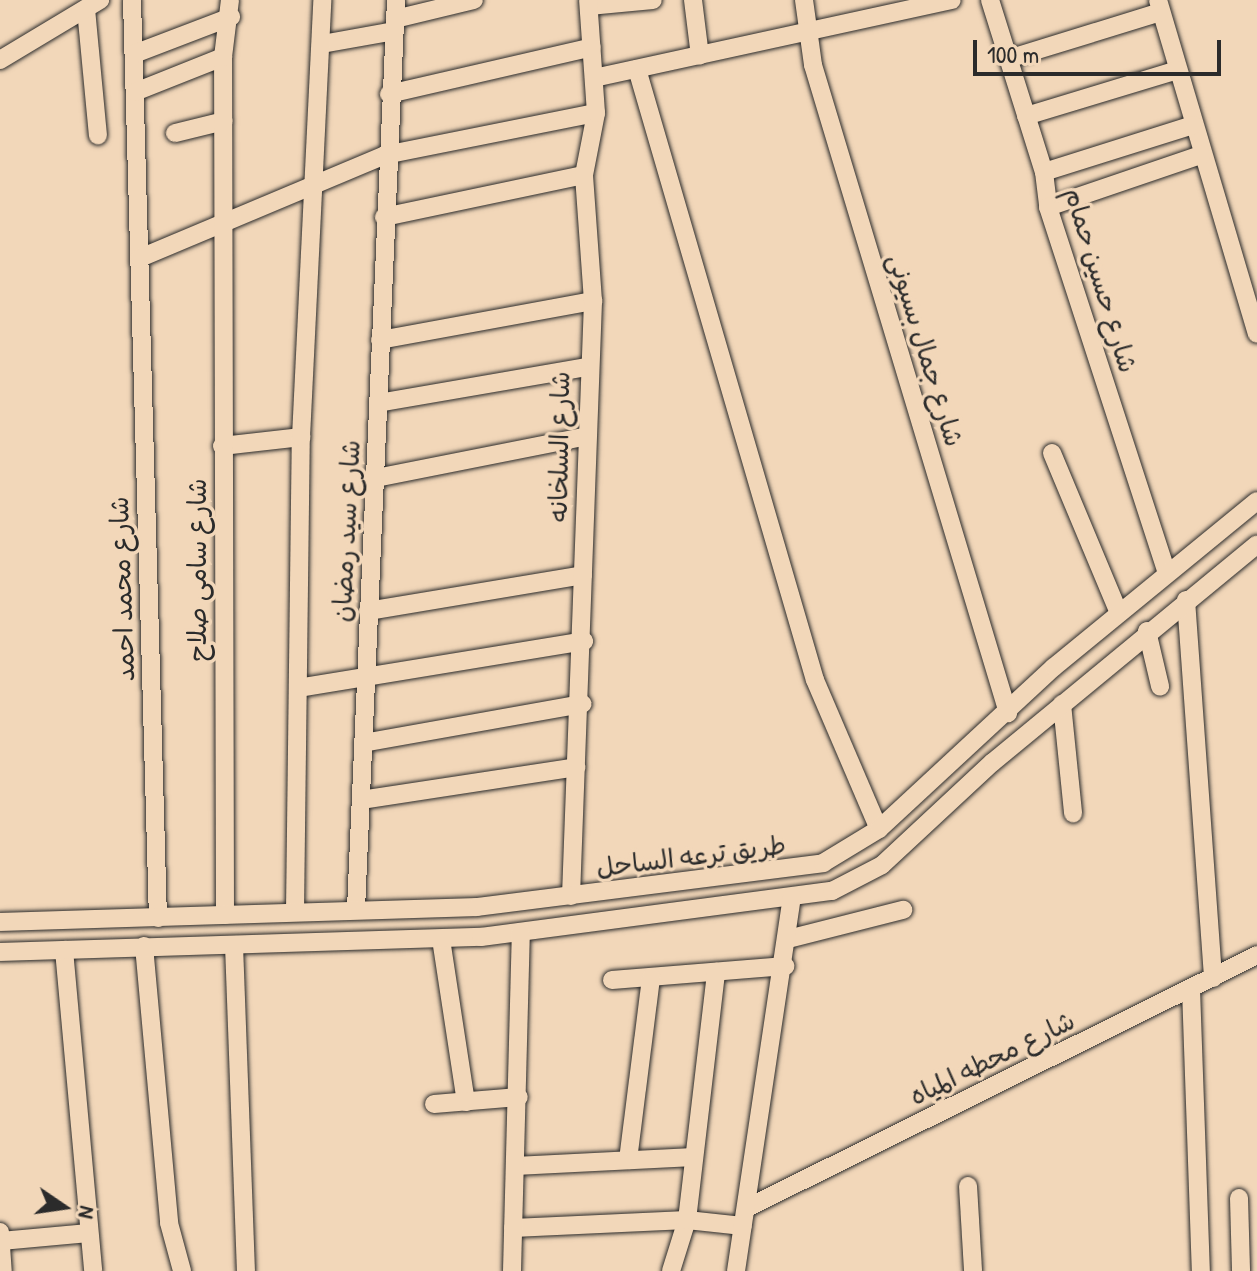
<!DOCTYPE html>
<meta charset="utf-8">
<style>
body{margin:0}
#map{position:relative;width:1257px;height:1271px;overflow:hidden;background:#f2d7b9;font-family:"Patrick Hand","Playpen Sans Arabic",sans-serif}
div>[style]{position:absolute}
.roads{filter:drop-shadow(0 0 2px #2b2b2b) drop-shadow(0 0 2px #2b2b2b)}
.minor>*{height:18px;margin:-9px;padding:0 9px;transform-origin:9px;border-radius:9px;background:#f2d7b9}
span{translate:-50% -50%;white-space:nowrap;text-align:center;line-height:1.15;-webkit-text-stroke:7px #f2d7b9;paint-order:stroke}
.street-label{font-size:26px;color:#2b2b2b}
.north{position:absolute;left:24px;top:1167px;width:80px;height:80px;-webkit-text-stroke:6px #f2d7b9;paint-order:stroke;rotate:103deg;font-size:22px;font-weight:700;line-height:32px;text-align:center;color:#2b2b2b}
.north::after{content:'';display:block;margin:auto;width:28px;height:36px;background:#2b2b2b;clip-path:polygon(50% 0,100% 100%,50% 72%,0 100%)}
.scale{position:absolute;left:973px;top:40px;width:248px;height:36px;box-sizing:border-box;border:4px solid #2b2b2b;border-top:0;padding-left:10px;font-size:24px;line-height:28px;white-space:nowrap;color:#2b2b2b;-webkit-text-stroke:6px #f2d7b9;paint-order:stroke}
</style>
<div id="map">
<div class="roads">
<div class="minor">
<div style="left:132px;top:0;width:918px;rotate:88.38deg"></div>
<div style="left:693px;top:0;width:56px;rotate:82.9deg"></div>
<div style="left:804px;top:0;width:66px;rotate:82.1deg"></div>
<div style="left:813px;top:65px;width:677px;rotate:73.25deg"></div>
<div style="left:990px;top:0;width:180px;rotate:72.6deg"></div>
<div style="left:1044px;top:172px;width:35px;rotate:83deg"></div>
<div style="left:1048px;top:207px;width:385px;rotate:72deg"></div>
<div style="left:1158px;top:0;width:348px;rotate:73.5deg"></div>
<div style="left:589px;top:6px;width:64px;rotate:-5.4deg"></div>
<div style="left:86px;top:9px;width:127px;rotate:84.6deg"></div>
<div style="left:395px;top:19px;width:81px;rotate:-13.5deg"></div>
<div style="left:322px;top:44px;width:73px;rotate:-10.2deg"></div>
<div style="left:134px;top:54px;width:104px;rotate:-20.9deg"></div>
<div style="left:1008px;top:59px;width:160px;rotate:-17.1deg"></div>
<div style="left:0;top:60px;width:117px;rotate:-31deg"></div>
<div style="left:637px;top:69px;width:636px;rotate:73.76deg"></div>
<div style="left:815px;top:680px;width:162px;rotate:66.8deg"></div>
<div style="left:594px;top:78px;width:366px;rotate:-12.3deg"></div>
<div style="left:135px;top:92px;width:95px;rotate:-21.7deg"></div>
<div style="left:389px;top:94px;width:208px;rotate:-13deg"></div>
<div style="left:1026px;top:116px;width:158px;rotate:-16.9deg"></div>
<div style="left:175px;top:133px;width:50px;rotate:-13.8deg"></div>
<div style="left:1044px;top:172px;width:156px;rotate:-17.5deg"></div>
<div style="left:1048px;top:207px;width:162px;rotate:-18.8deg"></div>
<div style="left:384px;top:217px;width:204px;rotate:-11.9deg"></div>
<div style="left:140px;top:258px;width:266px;rotate:-22.8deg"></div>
<div style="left:385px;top:155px;width:215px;rotate:-11.3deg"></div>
<div style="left:380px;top:340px;width:217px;rotate:-10.4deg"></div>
<div style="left:378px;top:403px;width:211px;rotate:-9.8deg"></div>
<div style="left:222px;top:446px;width:80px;rotate:-6.5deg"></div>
<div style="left:1052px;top:453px;width:173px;rotate:67.3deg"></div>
<div style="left:376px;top:478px;width:211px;rotate:-11.2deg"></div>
<div style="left:1186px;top:600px;width:379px;rotate:85.9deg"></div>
<div style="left:368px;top:611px;width:218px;rotate:-9.5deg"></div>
<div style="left:1147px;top:631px;width:57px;rotate:76.7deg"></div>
<div style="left:298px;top:688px;width:290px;rotate:-9.3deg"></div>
<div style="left:1062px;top:704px;width:110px;rotate:84.2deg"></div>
<div style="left:363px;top:743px;width:223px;rotate:-10.1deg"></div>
<div style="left:361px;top:800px;width:218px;rotate:-8.7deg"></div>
<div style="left:571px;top:896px;width:595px;rotate:-87.88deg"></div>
<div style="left:593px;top:301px;width:126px;rotate:-94.1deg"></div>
<div style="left:584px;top:175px;width:63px;rotate:-79deg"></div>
<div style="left:596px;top:113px;width:113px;rotate:-94deg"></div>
<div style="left:356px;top:909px;width:910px;rotate:-87.48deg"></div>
<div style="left:295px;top:912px;width:475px;rotate:-89.3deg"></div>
<div style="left:301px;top:437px;width:438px;rotate:-87.2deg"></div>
<div style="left:225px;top:915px;width:858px;rotate:-90.13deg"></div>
<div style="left:223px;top:57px;width:57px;rotate:-83deg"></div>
<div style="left:0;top:922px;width:477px;rotate:-1.8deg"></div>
<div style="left:477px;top:907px;width:349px;rotate:-7.2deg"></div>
<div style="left:823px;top:863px;width:66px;rotate:-31.3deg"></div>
<div style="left:879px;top:829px;width:238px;rotate:-42.8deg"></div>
<div style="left:1054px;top:667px;width:262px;rotate:-39.3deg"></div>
<div style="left:441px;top:939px;width:165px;rotate:81.3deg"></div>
<div style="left:788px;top:939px;width:119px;rotate:-14.2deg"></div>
<div style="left:234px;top:945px;width:326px;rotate:87.9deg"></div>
<div style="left:144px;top:946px;width:278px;rotate:84.8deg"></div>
<div style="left:169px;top:1223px;width:50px;rotate:74.8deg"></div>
<div style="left:64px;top:950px;width:322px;rotate:84.8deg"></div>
<div style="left:0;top:952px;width:481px;rotate:-1.8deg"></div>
<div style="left:481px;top:937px;width:354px;rotate:-7.5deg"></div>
<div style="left:832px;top:891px;width:56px;rotate:-27.5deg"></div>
<div style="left:882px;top:865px;width:151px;rotate:-42.9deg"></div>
<div style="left:993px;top:762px;width:342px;rotate:-39.5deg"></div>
<div style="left:612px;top:980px;width:174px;rotate:-4.6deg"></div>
<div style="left:1191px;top:989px;width:282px;rotate:88deg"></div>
<div style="left:434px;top:1104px;width:85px;rotate:-4.7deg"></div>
<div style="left:628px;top:1160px;width:184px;rotate:-82.8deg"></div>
<div style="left:515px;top:1166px;width:179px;rotate:-2.9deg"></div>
<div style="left:968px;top:1186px;width:85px;rotate:86.6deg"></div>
<div style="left:1239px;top:1198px;width:73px;rotate:88.4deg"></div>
<div style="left:749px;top:1207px;width:567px;rotate:-26.38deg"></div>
<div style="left:513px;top:1228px;width:174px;rotate:-2.6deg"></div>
<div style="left:687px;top:1220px;width:56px;rotate:6.1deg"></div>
<div style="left:0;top:1232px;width:39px;rotate:86deg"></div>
<div style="left:1px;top:1241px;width:88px;rotate:-5.2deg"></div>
<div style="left:512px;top:1271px;width:339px;rotate:-88.5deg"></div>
<div style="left:671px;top:1271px;width:53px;rotate:-72.6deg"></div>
<div style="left:687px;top:1220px;width:250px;rotate:-83.3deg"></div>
<div style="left:736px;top:1271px;width:378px;rotate:-81.5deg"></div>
</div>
</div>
<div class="street-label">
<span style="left:1101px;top:280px;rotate:73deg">شارع حسين حمام</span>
<span style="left:926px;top:350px;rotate:73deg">شارع جمال بسيونى</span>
<span style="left:559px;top:447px;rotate:-89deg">شارع السلخانه</span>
<span style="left:346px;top:531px;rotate:-87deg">شارع سيد رمضان</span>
<span style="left:197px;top:570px;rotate:-90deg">شارع سامى صلاح</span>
<span style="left:122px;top:589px;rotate:-92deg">شارع محمد احمد</span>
<span style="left:691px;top:856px;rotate:-7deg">طريق ترعه الساحل</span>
<span style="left:992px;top:1058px;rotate:-26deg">شارع محطه المياه</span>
</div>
<div class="north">N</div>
<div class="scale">100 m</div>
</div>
